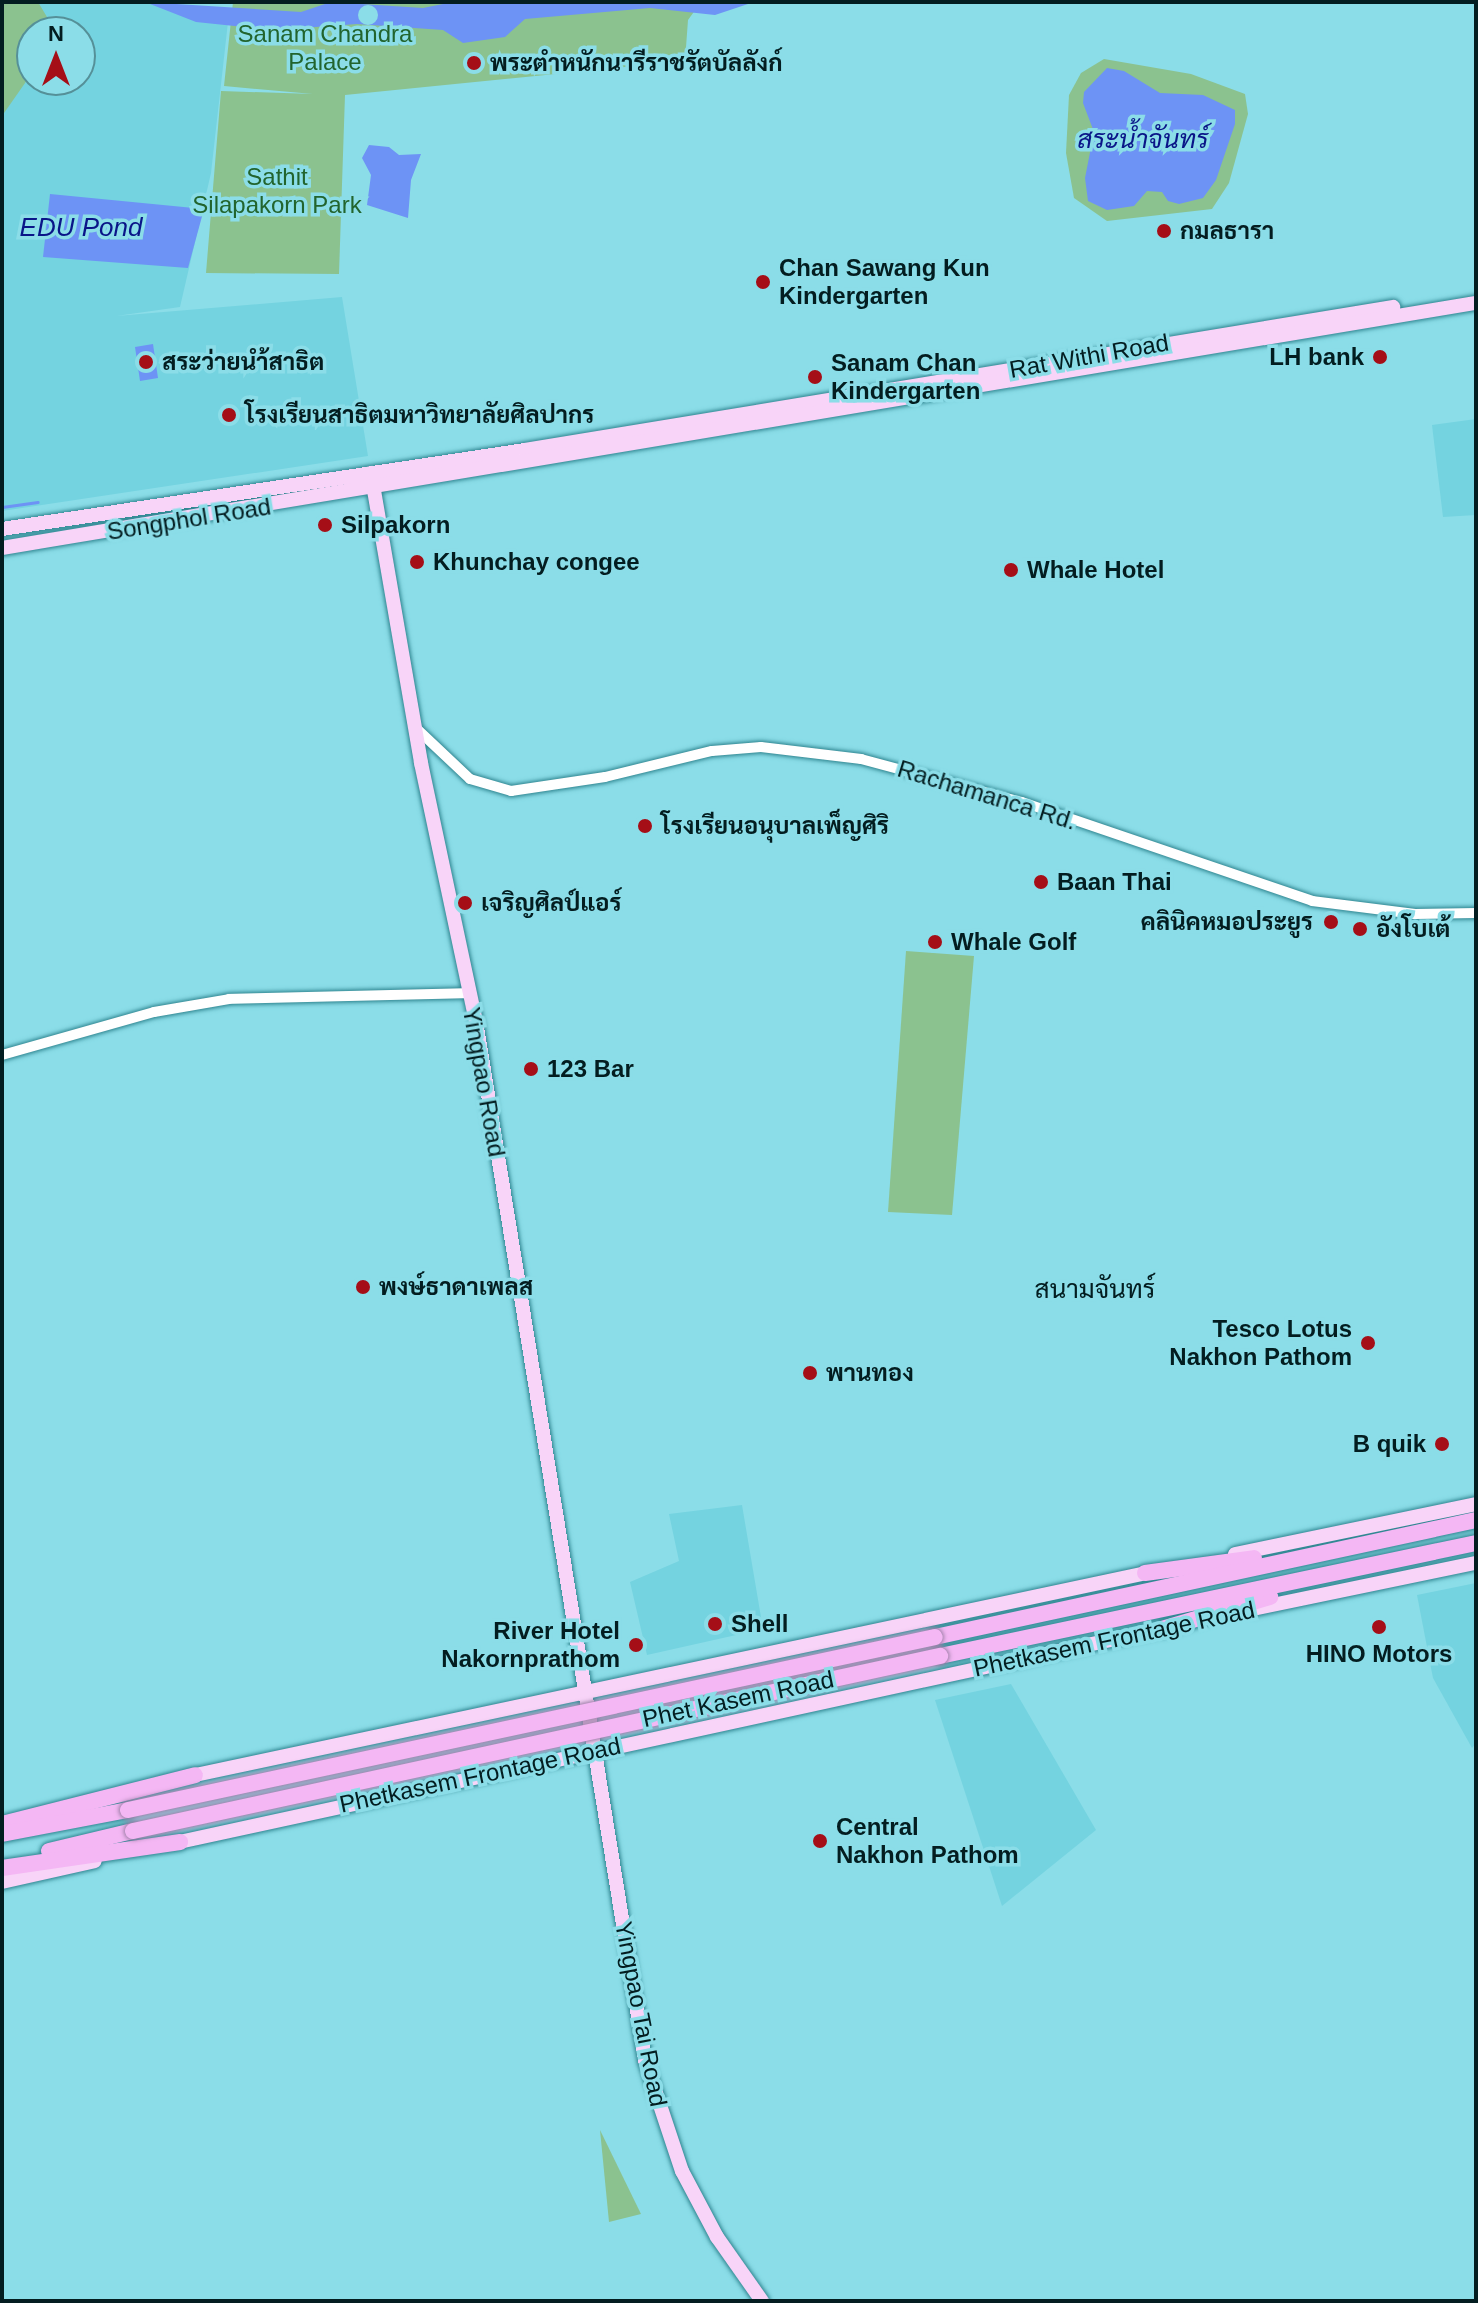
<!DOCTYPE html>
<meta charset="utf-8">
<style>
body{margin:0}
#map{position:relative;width:1478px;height:2303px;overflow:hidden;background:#8bdde8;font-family:Helvetica,Sarabun,sans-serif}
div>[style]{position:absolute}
.built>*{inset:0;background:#74d3e0}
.green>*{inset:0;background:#8bc28f}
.water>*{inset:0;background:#6d93f5}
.pier>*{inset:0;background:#8bdde8}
.round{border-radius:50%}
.stream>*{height:3px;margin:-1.5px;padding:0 1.5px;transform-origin:1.5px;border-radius:1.5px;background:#6d93f5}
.roads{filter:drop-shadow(0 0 2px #2f8590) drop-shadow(0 0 2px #2f8590)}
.minor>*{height:10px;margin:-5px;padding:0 5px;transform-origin:5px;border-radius:5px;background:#fff}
.major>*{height:14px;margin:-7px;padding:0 7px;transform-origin:7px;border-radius:7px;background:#f8d4f8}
.highway>*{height:16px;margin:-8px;padding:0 8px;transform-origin:8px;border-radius:8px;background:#f4b7f4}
.bridges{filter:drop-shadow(0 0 2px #a081aa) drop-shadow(0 0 2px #a081aa)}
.highway-bridge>*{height:16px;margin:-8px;padding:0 8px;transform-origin:8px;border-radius:8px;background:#f4b7f4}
.dots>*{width:22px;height:22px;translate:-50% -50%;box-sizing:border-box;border:4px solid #8bdde8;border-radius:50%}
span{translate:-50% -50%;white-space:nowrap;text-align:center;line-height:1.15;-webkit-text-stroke:7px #8bdde8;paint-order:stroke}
.park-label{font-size:24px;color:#22642d}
.poi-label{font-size:24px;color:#031d20;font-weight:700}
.left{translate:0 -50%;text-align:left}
.right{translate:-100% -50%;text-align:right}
.street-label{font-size:24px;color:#031d20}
.water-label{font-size:26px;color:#0a1588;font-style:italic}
.neighbourhood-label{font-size:26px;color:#031d20}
.frame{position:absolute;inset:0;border:4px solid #031d20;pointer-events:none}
.north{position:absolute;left:16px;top:16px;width:80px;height:80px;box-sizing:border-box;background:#8bdde8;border:2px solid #559098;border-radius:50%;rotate:0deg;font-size:22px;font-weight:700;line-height:32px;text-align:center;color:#031d20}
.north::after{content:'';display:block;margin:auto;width:28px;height:36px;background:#a50e17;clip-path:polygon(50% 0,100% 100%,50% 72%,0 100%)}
</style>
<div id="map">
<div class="built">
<div style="clip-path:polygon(evenodd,2px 2px,161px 2px,228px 22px,211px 173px,180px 307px,116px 316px,342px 297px,368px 456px,2px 511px,2px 2px,32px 32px,80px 32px,80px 80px,32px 80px,32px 32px)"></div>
<div style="clip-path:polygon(1476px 419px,1476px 515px,1443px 517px,1432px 425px)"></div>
<div style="clip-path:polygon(742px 1505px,763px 1629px,647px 1655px,630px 1582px,679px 1561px,669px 1514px)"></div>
<div style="clip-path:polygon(1476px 1583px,1476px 1743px,1472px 1748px,1433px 1678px,1417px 1595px)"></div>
<div style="clip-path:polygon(1011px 1684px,1096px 1830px,1002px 1906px,935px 1700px)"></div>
</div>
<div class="green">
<div style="clip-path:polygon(2px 2px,38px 2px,56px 32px,32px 32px,32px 73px,2px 116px)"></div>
<div style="clip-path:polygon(233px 2px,701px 2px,688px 20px,685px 61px,345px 95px,339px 274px,206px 273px,221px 91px,313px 94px,224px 86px)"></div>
<div style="clip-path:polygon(1104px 59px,1191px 74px,1245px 94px,1248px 114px,1229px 183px,1212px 209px,1107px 221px,1074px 198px,1066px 153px,1069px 95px,1081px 73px)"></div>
<div style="clip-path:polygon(906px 951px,974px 956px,952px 1215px,888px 1212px)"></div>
<div style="clip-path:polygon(600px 2130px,641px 2214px,609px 2222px)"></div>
</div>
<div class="water">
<div style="clip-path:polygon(145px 2px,301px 12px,331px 2px,423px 8px,453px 2px,754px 2px,715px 15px,650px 8px,525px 19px,505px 37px,463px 43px,443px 30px,357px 24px,274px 30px,196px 22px)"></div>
<div style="clip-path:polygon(1107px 68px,1124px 71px,1160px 93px,1203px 95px,1235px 110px,1235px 124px,1216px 180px,1203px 198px,1179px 204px,1168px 201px,1162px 192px,1147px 191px,1134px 206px,1107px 210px,1088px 201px,1085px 178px,1094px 132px,1083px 103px,1084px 92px)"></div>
<div style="clip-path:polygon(369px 145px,389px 147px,399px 155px,421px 154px,411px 180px,408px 218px,367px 205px,371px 175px,362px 158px)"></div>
<div style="clip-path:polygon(50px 194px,204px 209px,188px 268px,43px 257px)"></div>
<div style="clip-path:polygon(153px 344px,158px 378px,140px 381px,135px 347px)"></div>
</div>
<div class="pier">
<div class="round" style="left:358px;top:5px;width:20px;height:20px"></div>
</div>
<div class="stream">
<div style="left:2px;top:507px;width:36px;rotate:-8deg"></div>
</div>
<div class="roads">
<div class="minor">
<div style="left:417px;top:729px;width:73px;rotate:43.3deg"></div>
<div style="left:470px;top:779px;width:43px;rotate:16.3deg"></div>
<div style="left:511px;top:791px;width:95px;rotate:-8.5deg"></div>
<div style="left:605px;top:777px;width:110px;rotate:-13.7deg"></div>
<div style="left:712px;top:751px;width:49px;rotate:-4.7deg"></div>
<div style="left:761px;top:747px;width:101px;rotate:6.8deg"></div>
<div style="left:861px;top:759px;width:167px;rotate:15deg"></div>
<div style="left:1022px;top:802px;width:306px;rotate:18.8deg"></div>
<div style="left:1312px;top:901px;width:104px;rotate:7.2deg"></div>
<div style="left:1415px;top:914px;width:61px;rotate:-0.9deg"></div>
<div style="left:2px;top:1055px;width:158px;rotate:-15.8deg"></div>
<div style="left:154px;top:1012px;width:76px;rotate:-9.8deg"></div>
<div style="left:229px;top:999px;width:240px;rotate:-1.4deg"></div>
</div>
<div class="major">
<div style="left:371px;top:473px;width:294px;rotate:80.2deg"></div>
<div style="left:421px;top:763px;width:270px;rotate:78deg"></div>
<div style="left:477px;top:1027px;width:1047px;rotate:80.76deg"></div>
<div style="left:645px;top:2060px;width:117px;rotate:71.6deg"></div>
<div style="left:682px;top:2171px;width:75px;rotate:62.1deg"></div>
<div style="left:717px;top:2237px;width:78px;rotate:54.9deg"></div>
<div style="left:2px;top:529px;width:529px;rotate:-8.59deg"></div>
<div style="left:525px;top:450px;width:880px;rotate:-9.36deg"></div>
<div style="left:2px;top:548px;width:1494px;rotate:-9.44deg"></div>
<div style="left:1235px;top:1554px;width:246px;rotate:-11.7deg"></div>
<div style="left:1253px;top:1609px;width:228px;rotate:-11.7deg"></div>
<div style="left:186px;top:1777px;width:992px;rotate:-11.99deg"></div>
<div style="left:170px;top:1844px;width:1023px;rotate:-12.24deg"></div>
<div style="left:2px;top:1882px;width:95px;rotate:-12.7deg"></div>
</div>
<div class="highway">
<div style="left:1145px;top:1573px;width:110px;rotate:-7.8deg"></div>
<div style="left:1162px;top:1629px;width:113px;rotate:-16.5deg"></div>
<div style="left:935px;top:1637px;width:554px;rotate:-12.2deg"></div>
<div style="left:940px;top:1656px;width:548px;rotate:-11.9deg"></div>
<div style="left:2px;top:1824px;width:199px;rotate:-14.2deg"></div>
<div style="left:2px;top:1834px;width:128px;rotate:-10.8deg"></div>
<div style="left:49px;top:1851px;width:86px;rotate:-13.4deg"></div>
<div style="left:2px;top:1868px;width:180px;rotate:-8.3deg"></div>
</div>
</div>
<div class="bridges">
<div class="highway-bridge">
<div style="left:128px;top:1810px;width:825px;rotate:-12.1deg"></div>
<div style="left:133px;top:1831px;width:826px;rotate:-12.24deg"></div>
</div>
</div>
<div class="dots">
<div style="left:474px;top:63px;background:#a50e17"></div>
<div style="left:1164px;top:231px;background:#a50e17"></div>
<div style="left:763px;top:282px;background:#a50e17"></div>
<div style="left:1380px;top:357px;background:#a50e17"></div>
<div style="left:146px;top:362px;background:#a50e17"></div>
<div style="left:815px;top:377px;background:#a50e17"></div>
<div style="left:229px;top:415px;background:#a50e17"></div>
<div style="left:325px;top:525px;background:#a50e17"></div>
<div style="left:417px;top:562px;background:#a50e17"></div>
<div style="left:1011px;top:570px;background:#a50e17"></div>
<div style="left:645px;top:826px;background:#a50e17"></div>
<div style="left:1041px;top:882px;background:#a50e17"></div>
<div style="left:465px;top:903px;background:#a50e17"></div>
<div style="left:1331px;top:922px;background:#a50e17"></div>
<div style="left:1360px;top:929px;background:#a50e17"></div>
<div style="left:935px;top:942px;background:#a50e17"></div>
<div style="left:531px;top:1069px;background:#a50e17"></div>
<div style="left:363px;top:1287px;background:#a50e17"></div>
<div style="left:1368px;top:1343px;background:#a50e17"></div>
<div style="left:810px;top:1373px;background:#a50e17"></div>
<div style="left:1442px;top:1444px;background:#a50e17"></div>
<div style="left:715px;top:1624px;background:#a50e17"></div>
<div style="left:1379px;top:1627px;background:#a50e17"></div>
<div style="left:636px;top:1645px;background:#a50e17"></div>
<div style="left:820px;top:1841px;background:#a50e17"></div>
</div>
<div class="park-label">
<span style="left:325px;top:48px">Sanam Chandra<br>Palace</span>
<span style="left:277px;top:191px">Sathit<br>Silapakorn Park</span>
</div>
<div class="poi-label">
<span class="left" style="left:490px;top:63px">พระตำหนักนารีราชรัตบัลลังก์</span>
<span class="left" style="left:1180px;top:231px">กมลธารา</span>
<span class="left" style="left:779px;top:282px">Chan Sawang Kun<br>Kindergarten</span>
<span class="right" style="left:1364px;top:357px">LH bank</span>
<span class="left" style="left:162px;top:362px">สระว่ายนำ้สาธิต</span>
<span class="left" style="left:831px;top:377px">Sanam Chan<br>Kindergarten</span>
<span class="left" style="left:245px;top:415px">โรงเรียนสาธิตมหาวิทยาลัยศิลปากร</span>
<span class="left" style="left:341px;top:525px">Silpakorn</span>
<span class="left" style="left:433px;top:562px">Khunchay congee</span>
<span class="left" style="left:1027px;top:570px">Whale Hotel</span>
<span class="left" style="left:661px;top:826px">โรงเรียนอนุบาลเพ็ญศิริ</span>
<span class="left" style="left:1057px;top:882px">Baan Thai</span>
<span class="left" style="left:481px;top:903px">เจริญศิลป์แอร์</span>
<span class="right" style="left:1313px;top:922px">คลินิคหมอประยูร</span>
<span class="left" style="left:1376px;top:929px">อังโบเต้</span>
<span class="left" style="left:951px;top:942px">Whale Golf</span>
<span class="left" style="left:547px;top:1069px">123 Bar</span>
<span class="left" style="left:379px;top:1287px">พงษ์ธาดาเพลส</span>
<span class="right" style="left:1352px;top:1343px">Tesco Lotus<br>Nakhon Pathom</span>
<span class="left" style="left:826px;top:1373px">พานทอง</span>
<span class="right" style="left:1426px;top:1444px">B quik</span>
<span class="left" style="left:731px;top:1624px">Shell</span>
<span class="right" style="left:620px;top:1645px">River Hotel<br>Nakornprathom</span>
<span style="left:1379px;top:1654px">HINO Motors</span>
<span class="left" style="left:836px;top:1841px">Central<br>Nakhon Pathom</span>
</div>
<div class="street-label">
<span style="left:1089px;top:356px;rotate:-10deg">Rat Withi Road</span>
<span style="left:189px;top:519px;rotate:-9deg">Songphol Road</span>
<span style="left:987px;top:795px;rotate:17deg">Rachamanca Rd.</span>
<span style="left:484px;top:1082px;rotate:80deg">Yingpao Road</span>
<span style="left:1114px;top:1639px;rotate:-12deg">Phetkasem Frontage Road</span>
<span style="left:738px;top:1699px;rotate:-12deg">Phet Kasem Road</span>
<span style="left:480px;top:1775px;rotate:-12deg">Phetkasem Frontage Road</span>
<span style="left:641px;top:2014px;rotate:79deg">Yingpao Tai Road</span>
</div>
<div class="water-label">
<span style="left:1143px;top:140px">สระน้ำจันทร์</span>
<span style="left:81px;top:228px">EDU Pond</span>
</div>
<div class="neighbourhood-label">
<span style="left:1095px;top:1290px">สนามจันทร์</span>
</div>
<div class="frame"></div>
<div class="north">N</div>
</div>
